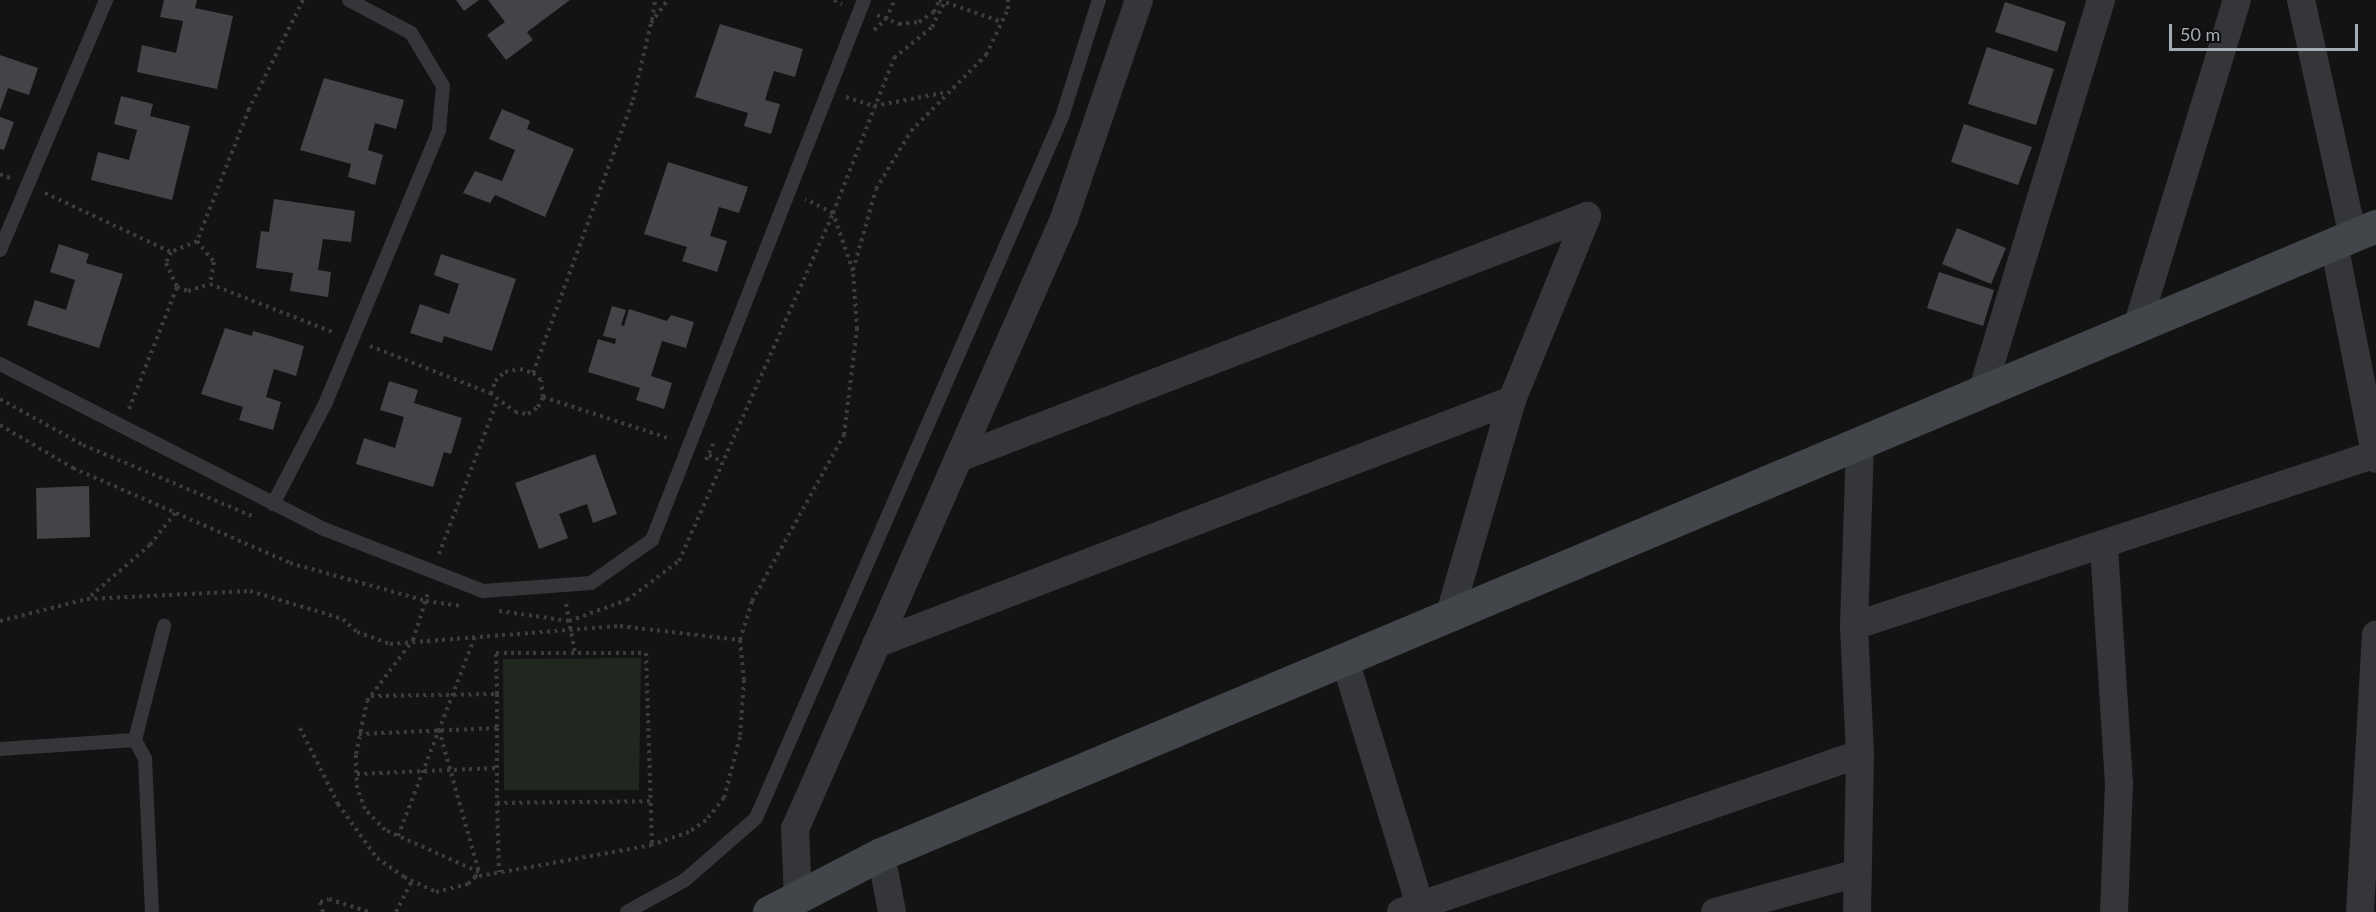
<!DOCTYPE html>
<style>
body{margin:0}
#map{position:relative;width:2376px;height:912px;overflow:hidden;background:#131314;font-family:Lato,sans-serif}
div>[style]{position:absolute}
.green>*{inset:0;background:#1f271f}
.building>*{inset:0;background:#424447}
.path>*{height:4px;margin-top:-2px;transform-origin:0;background:repeating-linear-gradient(90deg,#3a3d40 0 3px,transparent 0 7.5px)}
.lane>*{height:14px;margin:-7px;padding:0 7px;transform-origin:7px;border-radius:7px;background:#343639}
.street>*{height:28px;margin:-14px;padding:0 14px;transform-origin:14px;border-radius:14px;background:#343639}
.secondary>*{height:33px;margin:-16.5px;padding:0 16.5px;transform-origin:16.5px;border-radius:16.5px;background:#424549}
span{translate:-50% -50%;white-space:nowrap;text-align:center;line-height:1.15;-webkit-text-stroke:4.5px #0e0e0f;paint-order:stroke}
.scale{position:absolute;left:2169px;top:24px;width:189px;height:27px;box-sizing:border-box;border:3px solid #a5adb4;border-top:0;padding-left:8px;font-size:18px;line-height:21px;white-space:nowrap;color:#a5adb4;-webkit-text-stroke:4px #0e0e0f;paint-order:stroke}
</style>
<div id="map">
<div class="green">
<div style="clip-path:polygon(641px 658px,639px 790px,504px 790px,503px 659px)"></div>
</div>
<div class="building">
<div style="clip-path:polygon(164px 0,197px 0,195px 8px,233px 16px,217px 89px,137px 72px,142px 45px,176px 53px,183px 21px,160px 17px)"></div>
<div style="clip-path:polygon(456px 0,479px 0,464px 11px)"></div>
<div style="clip-path:polygon(488px 0,570px 0,527px 32px,533px 40px,506px 60px,487px 35px,505px 22px)"></div>
<div style="clip-path:polygon(2005px 2px,2066px 22px,2057px 52px,1995px 32px)"></div>
<div style="clip-path:polygon(720px 24px,803px 49px,795px 77px,774px 71px,765px 100px,780px 104px,771px 134px,744px 126px,748px 113px,695px 97px)"></div>
<div style="clip-path:polygon(1987px 47px,2054px 69px,2036px 125px,1968px 104px)"></div>
<div style="clip-path:polygon(0 55px,38px 68px,29px 95px,8px 88px,0 111px)"></div>
<div style="clip-path:polygon(324px 78px,404px 100px,396px 129px,375px 123px,368px 150px,383px 155px,375px 185px,348px 177px,351px 164px,300px 150px)"></div>
<div style="clip-path:polygon(121px 96px,153px 104px,150px 116px,190px 126px,172px 200px,91px 180px,98px 152px,129px 160px,137px 130px,114px 124px)"></div>
<div style="clip-path:polygon(502px 109px,530px 121px,527px 129px,574px 149px,545px 217px,495px 195px,490px 203px,463px 193px,475px 171px,502px 181px,515px 150px,489px 139px)"></div>
<div style="clip-path:polygon(0 117px,14px 122px,4px 150px,0 149px)"></div>
<div style="clip-path:polygon(1964px 124px,2032px 147px,2018px 185px,1951px 162px)"></div>
<div style="clip-path:polygon(668px 162px,748px 187px,739px 213px,719px 207px,710px 236px,727px 241px,717px 272px,682px 261px,687px 247px,644px 234px)"></div>
<div style="clip-path:polygon(274px 199px,355px 211px,351px 242px,323px 239px,318px 270px,331px 272px,328px 297px,290px 291px,293px 273px,256px 268px,261px 231px,269px 232px)"></div>
<div style="clip-path:polygon(1957px 228px,2006px 248px,1991px 284px,1942px 264px)"></div>
<div style="clip-path:polygon(59px 244px,89px 254px,86px 263px,123px 274px,99px 348px,27px 325px,35px 300px,66px 310px,75px 280px,50px 272px)"></div>
<div style="clip-path:polygon(441px 254px,516px 279px,492px 351px,444px 336px,442px 343px,410px 333px,420px 304px,449px 314px,459px 284px,434px 275px)"></div>
<div style="clip-path:polygon(1939px 272px,1994px 290px,1983px 326px,1927px 308px)"></div>
<div style="clip-path:polygon(612px 306px,626px 310px,621px 325px,624px 326px,629px 309px,667px 321px,671px 315px,694px 322px,686px 348px,662px 341px,651px 376px,672px 383px,664px 409px,636px 400px,640px 388px,588px 372px,598px 339px,615px 344px,616px 339px,603px 336px)"></div>
<div style="clip-path:polygon(225px 328px,252px 336px,253px 331px,304px 346px,296px 376px,274px 369px,266px 397px,281px 402px,273px 430px,239px 420px,243px 407px,201px 394px)"></div>
<div style="clip-path:polygon(389px 381px,418px 390px,414px 403px,462px 418px,451px 454px,444px 452px,433px 487px,356px 464px,364px 438px,395px 448px,404px 417px,380px 410px)"></div>
<div style="clip-path:polygon(595px 454px,617px 514px,593px 523px,587px 504px,559px 514px,568px 538px,539px 549px,515px 483px)"></div>
<div style="clip-path:polygon(89px 486px,90px 537px,37px 539px,36px 488px)"></div>
</div>
<div class="path">
<div style="left:303px;top:0;width:122px;rotate:116.4deg"></div>
<div style="left:249px;top:109px;width:142px;rotate:111.5deg"></div>
<div style="left:197px;top:241px;width:28px;rotate:157deg"></div>
<div style="left:171px;top:252px;width:12px;rotate:114deg"></div>
<div style="left:166px;top:263px;width:26px;rotate:65deg"></div>
<div style="left:177px;top:287px;width:12px;rotate:20deg"></div>
<div style="left:188px;top:291px;width:23px;rotate:-18deg"></div>
<div style="left:210px;top:284px;width:134px;rotate:21.4deg"></div>
<div style="left:834px;top:0;width:9px;rotate:27deg"></div>
<div style="left:939px;top:0;width:67px;rotate:19.2deg"></div>
<div style="left:877px;top:15px;width:24px;rotate:22deg"></div>
<div style="left:899px;top:24px;width:20px;rotate:-6deg"></div>
<div style="left:919px;top:22px;width:18px;rotate:-34deg"></div>
<div style="left:934px;top:12px;width:13px;rotate:-67deg"></div>
<div style="left:652px;top:20px;width:20px;rotate:-81deg"></div>
<div style="left:874px;top:30px;width:16px;rotate:-43deg"></div>
<div style="left:886px;top:19px;width:21px;rotate:-65deg"></div>
<div style="left:846px;top:97px;width:29px;rotate:18deg"></div>
<div style="left:874px;top:106px;width:70px;rotate:-10.7deg"></div>
<div style="left:0;top:174px;width:11px;rotate:22deg"></div>
<div style="left:45px;top:193px;width:139px;rotate:25.1deg"></div>
<div style="left:197px;top:241px;width:27px;rotate:51deg"></div>
<div style="left:214px;top:262px;width:22px;rotate:100deg"></div>
<div style="left:853px;top:270px;width:84px;rotate:-74.1deg"></div>
<div style="left:876px;top:189px;width:68px;rotate:-58.9deg"></div>
<div style="left:911px;top:131px;width:107px;rotate:-45.4deg"></div>
<div style="left:986px;top:55px;width:51px;rotate:-64.4deg"></div>
<div style="left:1008px;top:9px;width:9px;rotate:-90deg"></div>
<div style="left:370px;top:346px;width:129px;rotate:21.4deg"></div>
<div style="left:490px;top:393px;width:31px;rotate:37deg"></div>
<div style="left:515px;top:412px;width:13px;rotate:9deg"></div>
<div style="left:528px;top:414px;width:12px;rotate:-35deg"></div>
<div style="left:538px;top:407px;width:11px;rotate:-63deg"></div>
<div style="left:543px;top:397px;width:17px;rotate:-97deg"></div>
<div style="left:541px;top:380px;width:11px;rotate:-139deg"></div>
<div style="left:533px;top:373px;width:291px;rotate:-69.9deg"></div>
<div style="left:633px;top:100px;width:79px;rotate:-76.8deg"></div>
<div style="left:651px;top:23px;width:29px;rotate:-54deg"></div>
<div style="left:491px;top:394px;width:14px;rotate:-73deg"></div>
<div style="left:495px;top:381px;width:13px;rotate:-42deg"></div>
<div style="left:505px;top:372px;width:15px;rotate:-11deg"></div>
<div style="left:520px;top:369px;width:14px;rotate:17deg"></div>
<div style="left:543px;top:397px;width:135px;rotate:18.2deg"></div>
<div style="left:0;top:399px;width:95px;rotate:29deg"></div>
<div style="left:83px;top:445px;width:183px;rotate:22.8deg"></div>
<div style="left:129px;top:409px;width:131px;rotate:-68.5deg"></div>
<div style="left:0;top:425px;width:85px;rotate:30.5deg"></div>
<div style="left:73px;top:468px;width:237px;rotate:23.6deg"></div>
<div style="left:290px;top:563px;width:141px;rotate:15.6deg"></div>
<div style="left:426px;top:601px;width:36px;rotate:8deg"></div>
<div style="left:709px;top:455px;width:16px;rotate:27deg"></div>
<div style="left:706px;top:460px;width:20px;rotate:-66deg"></div>
<div style="left:175px;top:513px;width:41px;rotate:128deg"></div>
<div style="left:150px;top:545px;width:83px;rotate:139.4deg"></div>
<div style="left:87px;top:599px;width:163px;rotate:-2.8deg"></div>
<div style="left:250px;top:591px;width:97px;rotate:16.8deg"></div>
<div style="left:343px;top:619px;width:19px;rotate:43deg"></div>
<div style="left:357px;top:632px;width:35px;rotate:20deg"></div>
<div style="left:390px;top:644px;width:231px;rotate:-4.5deg"></div>
<div style="left:620px;top:626px;width:121px;rotate:6.7deg"></div>
<div style="left:740px;top:640px;width:40px;rotate:84.3deg"></div>
<div style="left:744px;top:680px;width:57px;rotate:94deg"></div>
<div style="left:740px;top:737px;width:63px;rotate:104.7deg"></div>
<div style="left:724px;top:798px;width:28px;rotate:129deg"></div>
<div style="left:706px;top:820px;width:21px;rotate:145deg"></div>
<div style="left:689px;top:832px;width:39px;rotate:161deg"></div>
<div style="left:652px;top:845px;width:180px;rotate:169.8deg"></div>
<div style="left:439px;top:554px;width:164px;rotate:-69.2deg"></div>
<div style="left:566px;top:604px;width:50px;rotate:79.6deg"></div>
<div style="left:499px;top:611px;width:71px;rotate:8.1deg"></div>
<div style="left:569px;top:621px;width:62px;rotate:-19.9deg"></div>
<div style="left:627px;top:600px;width:65px;rotate:-36.9deg"></div>
<div style="left:679px;top:561px;width:381px;rotate:-66.1deg"></div>
<div style="left:833px;top:213px;width:167px;rotate:-68.5deg"></div>
<div style="left:894px;top:58px;width:49px;rotate:-39.2deg"></div>
<div style="left:932px;top:27px;width:30px;rotate:-63deg"></div>
<div style="left:0;top:621px;width:90px;rotate:-14.2deg"></div>
<div style="left:740px;top:640px;width:41px;rotate:-72.9deg"></div>
<div style="left:752px;top:601px;width:190px;rotate:-61deg"></div>
<div style="left:844px;top:435px;width:107px;rotate:-83deg"></div>
<div style="left:857px;top:329px;width:58px;rotate:-93.9deg"></div>
<div style="left:853px;top:271px;width:61px;rotate:-109deg"></div>
<div style="left:833px;top:213px;width:31px;rotate:-153deg"></div>
<div style="left:497px;top:694px;width:34px;rotate:90deg"></div>
<div style="left:371px;top:696px;width:126px;rotate:-0.9deg"></div>
<div style="left:497px;top:694px;width:41px;rotate:-91.4deg"></div>
<div style="left:496px;top:653px;width:150px"></div>
<div style="left:646px;top:653px;width:192px;rotate:88.2deg"></div>
<div style="left:300px;top:728px;width:85px;rotate:63.4deg"></div>
<div style="left:338px;top:804px;width:67px;rotate:54.2deg"></div>
<div style="left:377px;top:858px;width:33px;rotate:35deg"></div>
<div style="left:404px;top:877px;width:35px;rotate:25deg"></div>
<div style="left:436px;top:892px;width:33px;rotate:-14deg"></div>
<div style="left:468px;top:884px;width:10px;rotate:-45deg"></div>
<div style="left:475px;top:877px;width:6px;rotate:-51deg"></div>
<div style="left:479px;top:872px;width:103px;rotate:-155.9deg"></div>
<div style="left:385px;top:830px;width:29px;rotate:-134deg"></div>
<div style="left:365px;top:809px;width:22px;rotate:-111deg"></div>
<div style="left:357px;top:788px;width:34px;rotate:-92deg"></div>
<div style="left:356px;top:754px;width:54px;rotate:-78.3deg"></div>
<div style="left:367px;top:701px;width:76px;rotate:-53deg"></div>
<div style="left:413px;top:640px;width:52px;rotate:-72.3deg"></div>
<div style="left:439px;top:730px;width:148px;rotate:74.3deg"></div>
<div style="left:359px;top:734px;width:138px;rotate:-2.5deg"></div>
<div style="left:497px;top:728px;width:75px;rotate:90deg"></div>
<div style="left:497px;top:803px;width:153px;rotate:-0.7deg"></div>
<div style="left:357px;top:774px;width:140px;rotate:-2.5deg"></div>
<div style="left:497px;top:803px;width:69px;rotate:88.3deg"></div>
<div style="left:398px;top:836px;width:214px;rotate:-68.9deg"></div>
<div style="left:323px;top:912px;width:10px;rotate:-107deg"></div>
<div style="left:320px;top:902px;width:9px;rotate:-18deg"></div>
<div style="left:329px;top:899px;width:42px;rotate:18deg"></div>
<div style="left:396px;top:912px;width:35px;rotate:-63deg"></div>
</div>
<div class="lane">
<div style="left:0;top:250px;width:272px;rotate:-67deg"></div>
<div style="left:0;top:364px;width:364px;rotate:27deg"></div>
<div style="left:324px;top:529px;width:171px;rotate:21.3deg"></div>
<div style="left:483px;top:591px;width:108px;rotate:-4.2deg"></div>
<div style="left:591px;top:583px;width:75px;rotate:-35.2deg"></div>
<div style="left:652px;top:540px;width:580px;rotate:-68.57deg"></div>
<div style="left:273px;top:504px;width:115px;rotate:-62.5deg"></div>
<div style="left:326px;top:402px;width:295px;rotate:-67.4deg"></div>
<div style="left:439px;top:130px;width:44px;rotate:-84.8deg"></div>
<div style="left:443px;top:86px;width:62px;rotate:-121.1deg"></div>
<div style="left:411px;top:33px;width:70px;rotate:-152deg"></div>
<div style="left:135px;top:740px;width:21px;rotate:62deg"></div>
<div style="left:145px;top:759px;width:153px;rotate:87.4deg"></div>
<div style="left:0;top:749px;width:135px;rotate:-3.8deg"></div>
<div style="left:135px;top:740px;width:118px;rotate:-75.7deg"></div>
<div style="left:627px;top:912px;width:66px;rotate:-28.9deg"></div>
<div style="left:685px;top:880px;width:94px;rotate:-41.1deg"></div>
<div style="left:756px;top:818px;width:765px;rotate:-66.42deg"></div>
<div style="left:1062px;top:117px;width:123px;rotate:-72.5deg"></div>
</div>
<div class="street">
<div style="left:2301px;top:0;width:242px;rotate:77.6deg"></div>
<div style="left:2334px;top:244px;width:219px;rotate:78.9deg"></div>
<div style="left:2136px;top:330px;width:345px;rotate:-73deg"></div>
<div style="left:1981px;top:395px;width:413px;rotate:-73.1deg"></div>
<div style="left:959px;top:458px;width:673px;rotate:-21.07deg"></div>
<div style="left:2104px;top:546px;width:237px;rotate:86.4deg"></div>
<div style="left:2119px;top:783px;width:129px;rotate:92.2deg"></div>
<div style="left:1449px;top:617px;width:226px;rotate:-73.8deg"></div>
<div style="left:1512px;top:400px;width:199px;rotate:-67.8deg"></div>
<div style="left:1854px;top:626px;width:550px;rotate:-18.24deg"></div>
<div style="left:876px;top:644px;width:681px;rotate:-20.99deg"></div>
<div style="left:1345px;top:660px;width:256px;rotate:73deg"></div>
<div style="left:881px;top:854px;width:59px;rotate:79.3deg"></div>
<div style="left:798px;top:897px;width:68px;rotate:-92.5deg"></div>
<div style="left:795px;top:829px;width:667px;rotate:-66.2deg"></div>
<div style="left:1064px;top:219px;width:231px;rotate:-71.1deg"></div>
<div style="left:1401px;top:912px;width:485px;rotate:-19deg"></div>
<div style="left:1715px;top:912px;width:148px;rotate:-15.3deg"></div>
<div style="left:1857px;top:912px;width:158px;rotate:-88.9deg"></div>
<div style="left:1860px;top:754px;width:128px;rotate:-92.7deg"></div>
<div style="left:1854px;top:626px;width:180px;rotate:-88.1deg"></div>
<div style="left:2360px;top:912px;width:278px;rotate:-86.7deg"></div>
</div>
<div class="secondary">
<div style="left:769px;top:912px;width:126px;rotate:-27.4deg"></div>
<div style="left:881px;top:854px;width:1622px;rotate:-22.79deg"></div>
</div>
<div class="scale">50 m</div>
</div>
